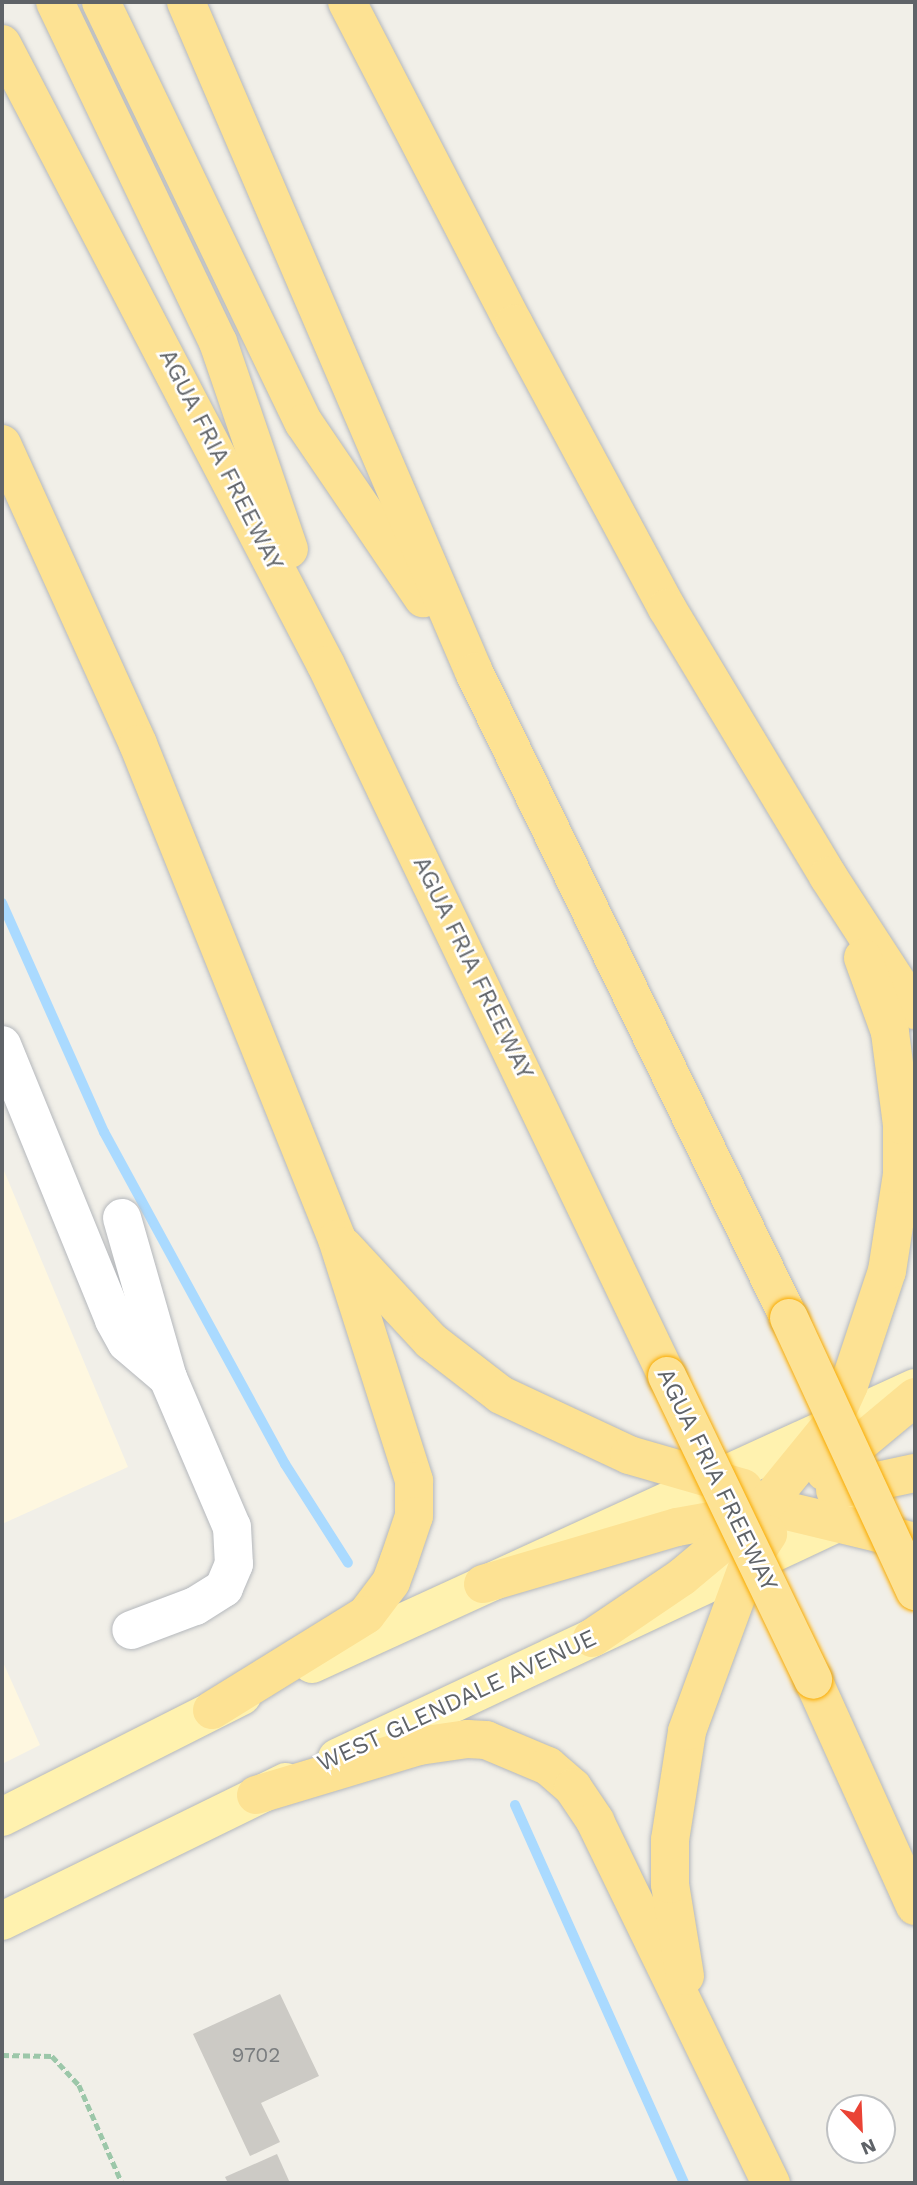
<!DOCTYPE html>
<style>
body{margin:0}
#map{position:relative;width:917px;height:2185px;overflow:hidden;background:#f1efe8;font-family:"Work Sans",sans-serif}
div>[style]{position:absolute}
.commercial>*{inset:0;background:#fef7e0}
.stream>*{height:10px;margin:-5px;padding:0 5px;transform-origin:5px;border-radius:5px;background:#aadaff}
.building>*{inset:0;background:#cccac5}
.path>*{height:4.5px;margin-top:-2.25px;transform-origin:0;background:repeating-linear-gradient(90deg,#9cc7a9 0 7px,transparent 0 10.5px)}
.roads{filter:drop-shadow(0 0 2px #b5b8bc) drop-shadow(0 0 2px #b5b8bc)}
.minor>*{height:38px;margin:-19px;padding:0 19px;transform-origin:19px;border-radius:19px;background:#fff}
.major>*{height:38px;margin:-19px;padding:0 19px;transform-origin:19px;border-radius:19px;background:#fff2af}
.highway>*{height:38px;margin:-19px;padding:0 19px;transform-origin:19px;border-radius:19px;background:#fde293}
.bridges{filter:drop-shadow(0 0 2px #f9ab00) drop-shadow(0 0 2px #f9ab00)}
.highway-bridge>*{height:38px;margin:-19px;padding:0 19px;transform-origin:19px;border-radius:19px;background:#fde293}
span{translate:-50% -50%;white-space:nowrap;text-align:center;line-height:1.15;-webkit-text-stroke:5px #fff;paint-order:stroke}
.number-label{font-size:21px;color:#7a7d7f}
.number-label span{-webkit-text-stroke-width:0}
.street-label{font-size:24px;color:#5f6368}
.frame{position:absolute;inset:0;border:4px solid #5f6368;pointer-events:none}
.north{position:absolute;left:826px;top:2094px;width:70px;height:70px;box-sizing:border-box;background:#fff;border:2px solid #bfc1c3;border-radius:50%;rotate:157deg;font-size:19px;font-weight:700;line-height:28px;text-align:center;color:#5f6368}
.north::after{content:'';display:block;margin:auto;width:24px;height:32px;background:#ea4335;clip-path:polygon(50% 0,100% 100%,50% 72%,0 100%)}
</style>
<div id="map">
<div class="commercial">
<div style="clip-path:polygon(2px 1166px,128px 1467px,2px 1524px)"></div>
<div style="clip-path:polygon(2px 1660px,40px 1745px,2px 1764px)"></div>
</div>
<div class="stream">
<div style="left:2px;top:903px;width:251px;rotate:66deg"></div>
<div style="left:104px;top:1132px;width:378px;rotate:61.4deg"></div>
<div style="left:285px;top:1464px;width:117px;rotate:57.5deg"></div>
<div style="left:515px;top:1805px;width:414px;rotate:65.9deg"></div>
</div>
<div class="building">
<div style="clip-path:polygon(280px 1994px,319px 2076px,261px 2103px,280px 2142px,250px 2156px,193px 2034px)"></div>
<div style="clip-path:polygon(277px 2154px,290px 2183px,228px 2183px,225px 2177px)"></div>
</div>
<div class="path">
<div style="left:2px;top:2055px;width:50px;rotate:1.1deg"></div>
<div style="left:52px;top:2056px;width:40px;rotate:47deg"></div>
<div style="left:79px;top:2085px;width:107px;rotate:66.3deg"></div>
</div>
<div class="roads">
<div class="minor">
<div style="left:2px;top:1045px;width:297px;rotate:67.8deg"></div>
<div style="left:114px;top:1320px;width:26px;rotate:61deg"></div>
<div style="left:127px;top:1343px;width:54px;rotate:40.5deg"></div>
<div style="left:122px;top:1218px;width:166px;rotate:74deg"></div>
<div style="left:168px;top:1378px;width:162px;rotate:66.8deg"></div>
<div style="left:232px;top:1527px;width:37px;rotate:87deg"></div>
<div style="left:234px;top:1564px;width:26px;rotate:113deg"></div>
<div style="left:224px;top:1588px;width:34px;rotate:148deg"></div>
<div style="left:195px;top:1606px;width:68px;rotate:159.4deg"></div>
</div>
<div class="major">
<div style="left:312px;top:1664px;width:663px;rotate:-24.59deg"></div>
<div style="left:337px;top:1758px;width:573px;rotate:-25.18deg"></div>
<div style="left:2px;top:1817px;width:269px;rotate:-26.8deg"></div>
<div style="left:2px;top:1921px;width:316px;rotate:-26.1deg"></div>
</div>
<div class="highway">
<div style="left:55px;top:2px;width:377px;rotate:64.4deg"></div>
<div style="left:218px;top:342px;width:219px;rotate:71.1deg"></div>
<div style="left:101px;top:2px;width:467px;rotate:64.3deg"></div>
<div style="left:304px;top:423px;width:212px;rotate:55.8deg"></div>
<div style="left:186px;top:2px;width:729px;rotate:66.74deg"></div>
<div style="left:474px;top:672px;width:719px;rotate:64.01deg"></div>
<div style="left:347px;top:2px;width:363px;rotate:62.6deg"></div>
<div style="left:514px;top:324px;width:323px;rotate:61.7deg"></div>
<div style="left:667px;top:608px;width:313px;rotate:59deg"></div>
<div style="left:828px;top:876px;width:160px;rotate:57deg"></div>
<div style="left:2px;top:44px;width:700px;rotate:62.45deg"></div>
<div style="left:326px;top:665px;width:789px;rotate:64.38deg"></div>
<div style="left:2px;top:444px;width:329px;rotate:65.6deg"></div>
<div style="left:138px;top:744px;width:534px;rotate:68.1deg"></div>
<div style="left:337px;top:1239px;width:254px;rotate:72.3deg"></div>
<div style="left:414px;top:1481px;width:35px;rotate:90deg"></div>
<div style="left:414px;top:1516px;width:46px;rotate:108.8deg"></div>
<div style="left:399px;top:1560px;width:23px;rotate:110deg"></div>
<div style="left:391px;top:1582px;width:41px;rotate:127.1deg"></div>
<div style="left:366px;top:1615px;width:181px;rotate:148.3deg"></div>
<div style="left:343px;top:1246px;width:129px;rotate:47.2deg"></div>
<div style="left:431px;top:1341px;width:88px;rotate:37.6deg"></div>
<div style="left:501px;top:1395px;width:141px;rotate:25.1deg"></div>
<div style="left:629px;top:1455px;width:119px;rotate:16.1deg"></div>
<div style="left:825px;top:1472px;width:117px;rotate:-39.8deg"></div>
<div style="left:835px;top:1490px;width:82px;rotate:-12deg"></div>
<div style="left:483px;top:1584px;width:202px;rotate:-16.4deg"></div>
<div style="left:677px;top:1527px;width:84px;rotate:-10.2deg"></div>
<div style="left:760px;top:1512px;width:27px;rotate:-2deg"></div>
<div style="left:787px;top:1511px;width:132px;rotate:13.6deg"></div>
<div style="left:592px;top:1638px;width:109px;rotate:-34.1deg"></div>
<div style="left:682px;top:1577px;width:102px;rotate:-39.8deg"></div>
<div style="left:760px;top:1512px;width:112px;rotate:-50.8deg"></div>
<div style="left:831px;top:1425px;width:44px;rotate:-65.8deg"></div>
<div style="left:849px;top:1385px;width:120px;rotate:-71.6deg"></div>
<div style="left:887px;top:1271px;width:98px;rotate:-81.2deg"></div>
<div style="left:902px;top:1174px;width:49px;rotate:-90deg"></div>
<div style="left:902px;top:1125px;width:94px;rotate:-97.4deg"></div>
<div style="left:890px;top:1032px;width:79px;rotate:-110deg"></div>
<div style="left:813px;top:1680px;width:248px;rotate:65.7deg"></div>
<div style="left:256px;top:1795px;width:170px;rotate:-16.7deg"></div>
<div style="left:419px;top:1746px;width:49px;rotate:-8.3deg"></div>
<div style="left:467px;top:1739px;width:19px;rotate:3deg"></div>
<div style="left:486px;top:1740px;width:67px;rotate:22.8deg"></div>
<div style="left:548px;top:1766px;width:33px;rotate:41deg"></div>
<div style="left:573px;top:1788px;width:40px;rotate:56deg"></div>
<div style="left:595px;top:1821px;width:403px;rotate:64.1deg"></div>
<div style="left:685px;top:1976px;width:93px;rotate:-99.3deg"></div>
<div style="left:670px;top:1884px;width:44px;rotate:-90deg"></div>
<div style="left:670px;top:1840px;width:110px;rotate:-81.1deg"></div>
<div style="left:687px;top:1731px;width:177px;rotate:-69.8deg"></div>
<div style="left:748px;top:1565px;width:37px;rotate:-57deg"></div>
</div>
</div>
<div class="bridges">
<div class="highway-bridge">
<div style="left:789px;top:1318px;width:301px;rotate:65.2deg"></div>
<div style="left:667px;top:1376px;width:337px;rotate:64.3deg"></div>
</div>
</div>
<div class="number-label">
<span style="left:256px;top:2055px">9702</span>
</div>
<div class="street-label">
<span style="left:221px;top:460px;rotate:63deg">AGUA FRIA FREEWAY</span>
<span style="left:473px;top:968px;rotate:64deg">AGUA FRIA FREEWAY</span>
<span style="left:717px;top:1480px;rotate:64deg">AGUA FRIA FREEWAY</span>
<span style="left:457px;top:1701px;rotate:-25deg">WEST GLENDALE AVENUE</span>
</div>
<div class="frame"></div>
<div class="north">N</div>
</div>
